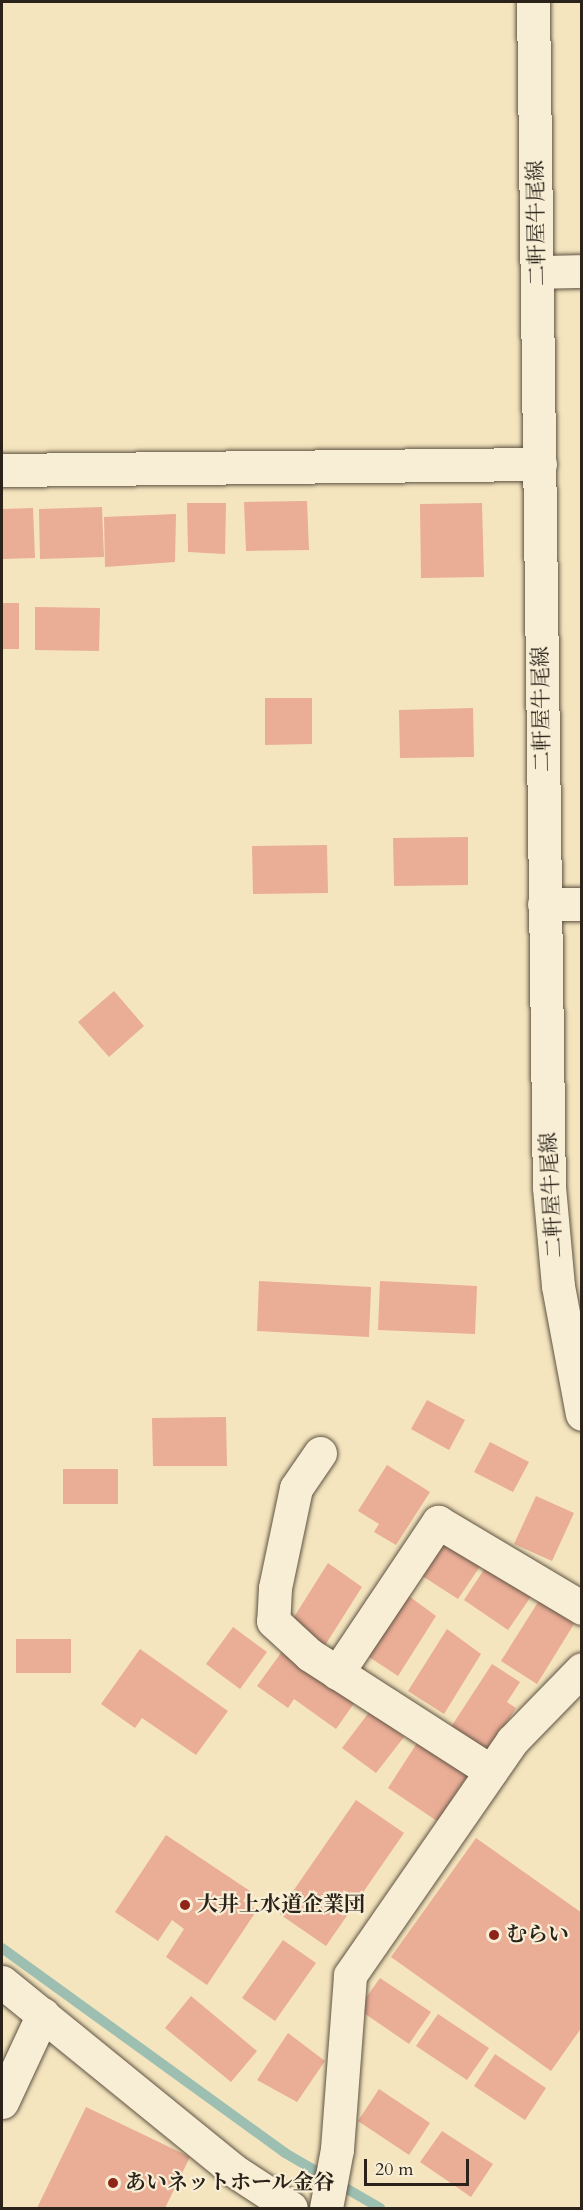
<!DOCTYPE html>
<meta charset="utf-8">
<style>
body{margin:0}
#map{position:relative;width:583px;height:2210px;overflow:hidden;background:#f5e5be;font-family:Cardo,"Noto Serif JP",serif}
div>[style]{position:absolute}
.stream>*{height:10px;margin:-5px;padding:0 5px;transform-origin:5px;border-radius:5px;background:#9cbfb2}
.building>*{inset:0;background:#eaad96}
.roads{filter:drop-shadow(0 0 2px #5e5343) drop-shadow(0 0 2px #5e5343)}
.minor>*{height:33px;margin:-16.5px;padding:0 16.5px;transform-origin:16.5px;border-radius:16.5px;background:#f8eed5}
.dots>*{width:16px;height:16px;translate:-50% -50%;box-sizing:border-box;border:3px solid #f8eed5;border-radius:50%}
span{translate:-50% -50%;white-space:nowrap;text-align:center;line-height:1.15;-webkit-text-stroke:4.5px #f8eed5;paint-order:stroke}
.street-label{font-size:21px;color:#2b221a}
.poi-label{font-size:21px;color:#2b221a;font-weight:700}
.left{translate:0 -50%;text-align:left}
.frame{position:absolute;inset:0;border:3px solid #2b221a;pointer-events:none}
.scale{position:absolute;left:364px;top:2159px;width:105px;height:27px;box-sizing:border-box;border:3px solid #2b221a;border-top:0;padding-left:8px;font-size:18px;line-height:21px;white-space:nowrap;color:#2b221a;-webkit-text-stroke:4px #f8eed5;paint-order:stroke}
</style>
<div id="map">
<div class="stream">
<div style="left:2px;top:1948px;width:349px;rotate:35.9deg"></div>
<div style="left:285px;top:2153px;width:110px;rotate:30.1deg"></div>
</div>
<div class="building">
<div style="clip-path:polygon(307px 501px,309px 550px,246px 551px,244px 502px)"></div>
<div style="clip-path:polygon(187px 503px,226px 503px,225px 554px,188px 552px)"></div>
<div style="clip-path:polygon(482px 503px,484px 577px,421px 578px,420px 504px)"></div>
<div style="clip-path:polygon(102px 507px,104px 557px,40px 559px,39px 509px)"></div>
<div style="clip-path:polygon(33px 508px,35px 558px,2px 559px,2px 509px)"></div>
<div style="clip-path:polygon(176px 514px,175px 562px,105px 567px,104px 517px)"></div>
<div style="clip-path:polygon(2px 603px,19px 603px,19px 649px,2px 649px)"></div>
<div style="clip-path:polygon(35px 607px,100px 608px,99px 651px,35px 650px)"></div>
<div style="clip-path:polygon(265px 698px,312px 698px,312px 744px,265px 745px)"></div>
<div style="clip-path:polygon(473px 708px,474px 757px,400px 758px,399px 710px)"></div>
<div style="clip-path:polygon(468px 837px,468px 885px,394px 886px,393px 838px)"></div>
<div style="clip-path:polygon(327px 845px,328px 893px,253px 894px,252px 846px)"></div>
<div style="clip-path:polygon(114px 991px,144px 1026px,109px 1057px,78px 1022px)"></div>
<div style="clip-path:polygon(259px 1281px,371px 1287px,369px 1337px,257px 1331px)"></div>
<div style="clip-path:polygon(380px 1281px,477px 1286px,475px 1334px,378px 1330px)"></div>
<div style="clip-path:polygon(427px 1400px,465px 1420px,449px 1450px,411px 1429px)"></div>
<div style="clip-path:polygon(226px 1417px,227px 1466px,153px 1466px,152px 1418px)"></div>
<div style="clip-path:polygon(490px 1442px,529px 1462px,513px 1492px,474px 1472px)"></div>
<div style="clip-path:polygon(387px 1465px,430px 1492px,396px 1545px,374px 1532px,379px 1524px,358px 1511px)"></div>
<div style="clip-path:polygon(63px 1469px,118px 1469px,118px 1504px,63px 1504px)"></div>
<div style="clip-path:polygon(536px 1496px,574px 1513px,552px 1561px,514px 1544px)"></div>
<div style="clip-path:polygon(436px 1535px,481px 1565px,458px 1599px,413px 1570px)"></div>
<div style="clip-path:polygon(328px 1563px,362px 1587px,324px 1647px,289px 1625px)"></div>
<div style="clip-path:polygon(487px 1565px,532px 1595px,508px 1630px,464px 1600px)"></div>
<div style="clip-path:polygon(402px 1591px,436px 1616px,398px 1676px,363px 1653px)"></div>
<div style="clip-path:polygon(540px 1599px,574px 1624px,537px 1684px,501px 1661px)"></div>
<div style="clip-path:polygon(233px 1627px,267px 1652px,240px 1689px,206px 1664px)"></div>
<div style="clip-path:polygon(447px 1629px,481px 1654px,444px 1714px,408px 1691px)"></div>
<div style="clip-path:polygon(16px 1639px,71px 1639px,71px 1673px,16px 1673px)"></div>
<div style="clip-path:polygon(140px 1649px,228px 1711px,196px 1755px,142px 1718px,135px 1728px,101px 1704px)"></div>
<div style="clip-path:polygon(283px 1650px,355px 1702px,336px 1729px,294px 1699px,288px 1708px,257px 1686px)"></div>
<div style="clip-path:polygon(492px 1664px,520px 1682px,507px 1702px,516px 1708px,488px 1751px,451px 1727px)"></div>
<div style="clip-path:polygon(370px 1711px,404px 1737px,376px 1773px,342px 1748px)"></div>
<div style="clip-path:polygon(419px 1740px,469px 1774px,437px 1821px,388px 1788px)"></div>
<div style="clip-path:polygon(356px 1800px,404px 1833px,326px 1946px,278px 1913px)"></div>
<div style="clip-path:polygon(166px 1835px,250px 1891px,243px 1901px,257px 1910px,207px 1985px,166px 1957px,184px 1929px,172px 1920px,158px 1941px,115px 1912px)"></div>
<div style="clip-path:polygon(476px 1838px,582px 1913px,582px 2027px,551px 2071px,391px 1957px)"></div>
<div style="clip-path:polygon(283px 1940px,316px 1963px,275px 2021px,242px 1998px)"></div>
<div style="clip-path:polygon(380px 1978px,431px 2012px,409px 2044px,358px 2009px)"></div>
<div style="clip-path:polygon(191px 1996px,257px 2051px,231px 2082px,165px 2028px)"></div>
<div style="clip-path:polygon(438px 2014px,489px 2048px,467px 2080px,416px 2046px)"></div>
<div style="clip-path:polygon(288px 2033px,325px 2061px,297px 2102px,257px 2080px)"></div>
<div style="clip-path:polygon(495px 2054px,546px 2088px,525px 2120px,474px 2086px)"></div>
<div style="clip-path:polygon(379px 2089px,430px 2123px,409px 2155px,358px 2121px)"></div>
<div style="clip-path:polygon(86px 2107px,190px 2157px,165px 2208px,37px 2208px)"></div>
<div style="clip-path:polygon(442px 2131px,493px 2164px,471px 2197px,420px 2162px)"></div>
</div>
<div class="roads">
<div class="minor">
<div style="left:533px;top:2px;width:1185px;rotate:89.23deg"></div>
<div style="left:549px;top:1187px;width:99px;rotate:84.8deg"></div>
<div style="left:558px;top:1286px;width:130px;rotate:79.4deg"></div>
<div style="left:538px;top:272px;width:44px;rotate:-1.3deg"></div>
<div style="left:2px;top:470px;width:538px;rotate:-0.64deg"></div>
<div style="left:544px;top:904px;width:38px"></div>
<div style="left:320px;top:1453px;width:42px;rotate:124.4deg"></div>
<div style="left:296px;top:1488px;width:102px;rotate:101.9deg"></div>
<div style="left:275px;top:1588px;width:33px;rotate:93deg"></div>
<div style="left:273px;top:1621px;width:50px;rotate:42.6deg"></div>
<div style="left:310px;top:1655px;width:215px;rotate:32.7deg"></div>
<div style="left:337px;top:1673px;width:182px;rotate:-56.2deg"></div>
<div style="left:438px;top:1522px;width:168px;rotate:30.8deg"></div>
<div style="left:2px;top:1982px;width:298px;rotate:39.1deg"></div>
<div style="left:233px;top:2170px;width:69px;rotate:33.2deg"></div>
<div style="left:2px;top:2102px;width:97px;rotate:-65deg"></div>
<div style="left:326px;top:2208px;width:60px;rotate:-79.4deg"></div>
<div style="left:337px;top:2149px;width:174px;rotate:-85.7deg"></div>
<div style="left:350px;top:1975px;width:285px;rotate:-55.3deg"></div>
<div style="left:512px;top:1741px;width:100px;rotate:-45.8deg"></div>
</div>
</div>
<div class="dots">
<div style="left:185px;top:1905px;background:#8f2418"></div>
<div style="left:494px;top:1935px;background:#8f2418"></div>
<div style="left:113px;top:2183px;background:#8f2418"></div>
</div>
<div class="street-label">
<span style="left:537px;top:223px;rotate:-91deg">二軒屋牛尾線</span>
<span style="left:542px;top:709px;rotate:-91deg">二軒屋牛尾線</span>
<span style="left:552px;top:1195px;rotate:-93deg">二軒屋牛尾線</span>
</div>
<div class="poi-label">
<span class="left" style="left:197px;top:1905px">大井上水道企業団</span>
<span class="left" style="left:506px;top:1935px">むらい</span>
<span class="left" style="left:125px;top:2183px">あいネットホール金谷</span>
</div>
<div class="frame"></div>
<div class="scale">20 m</div>
</div>
